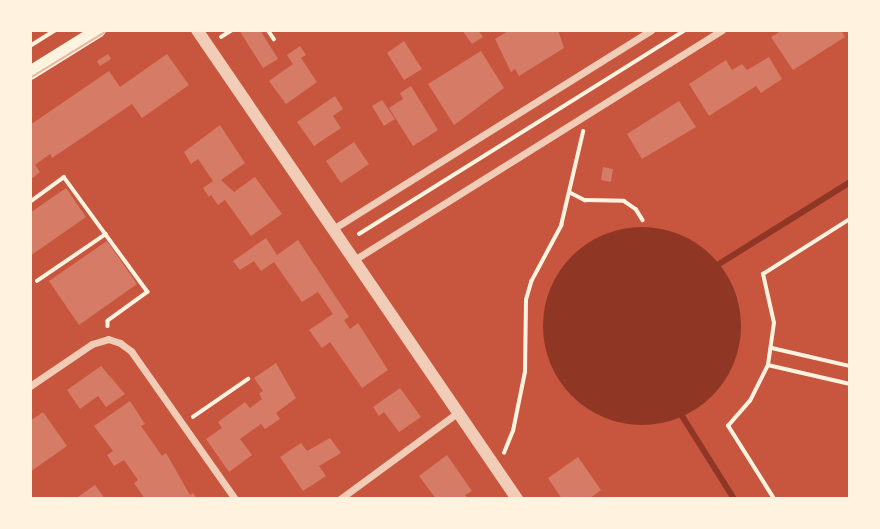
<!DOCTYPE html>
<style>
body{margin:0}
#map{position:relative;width:880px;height:529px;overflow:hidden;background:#c8553d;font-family:"Source Sans 3",sans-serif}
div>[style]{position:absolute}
.water>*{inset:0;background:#8f3625}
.round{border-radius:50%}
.stream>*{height:6px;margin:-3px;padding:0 3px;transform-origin:3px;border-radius:3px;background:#8f3625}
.building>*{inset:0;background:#d67c66}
.path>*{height:3.5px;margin:-1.75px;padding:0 1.75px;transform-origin:1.75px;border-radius:1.75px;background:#fff3e0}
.minor>*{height:7px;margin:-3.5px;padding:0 3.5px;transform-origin:3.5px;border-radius:3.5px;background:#f1ccb7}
.tertiary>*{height:12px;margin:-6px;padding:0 6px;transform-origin:6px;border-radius:6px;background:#f1ccb7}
.secondary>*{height:14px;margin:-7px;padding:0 7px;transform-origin:7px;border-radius:7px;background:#fff3e0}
.tram>*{height:2px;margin:-1px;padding:0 1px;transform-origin:1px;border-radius:1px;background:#e9b49f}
span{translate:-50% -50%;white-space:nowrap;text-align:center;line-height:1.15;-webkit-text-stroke:7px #fff3e0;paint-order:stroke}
.frame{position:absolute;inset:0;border:32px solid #fff3e0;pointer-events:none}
</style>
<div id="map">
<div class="water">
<div class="round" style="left:543px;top:227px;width:198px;height:198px"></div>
</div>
<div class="stream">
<div style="left:719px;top:264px;width:155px;rotate:-32deg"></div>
<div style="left:682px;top:416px;width:98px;rotate:57.9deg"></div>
</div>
<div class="building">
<div style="clip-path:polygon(239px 30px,260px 30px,278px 59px,263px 68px)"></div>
<div style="clip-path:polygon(462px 30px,478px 30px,483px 37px,472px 44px)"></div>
<div style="clip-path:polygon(510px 30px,558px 30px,564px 48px,519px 76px,515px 69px,511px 72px,495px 39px)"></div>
<div style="clip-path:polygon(783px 30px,841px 30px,845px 37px,793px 70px,771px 37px)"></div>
<div style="clip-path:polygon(404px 41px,422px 69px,404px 80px,387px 53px)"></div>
<div style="clip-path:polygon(300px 46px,306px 55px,301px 58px,317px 82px,286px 104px,269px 81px,293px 64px,287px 55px)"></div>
<div style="clip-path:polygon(481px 51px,504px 88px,454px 125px,428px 84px)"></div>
<div style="clip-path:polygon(108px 54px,111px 59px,100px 66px,97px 61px)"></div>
<div style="clip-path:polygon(167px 54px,189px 85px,142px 118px,132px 104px,52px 158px,50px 154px,35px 165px,40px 172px,30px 180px,30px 125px,109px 71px,120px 87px)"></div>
<div style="clip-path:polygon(769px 57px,782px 79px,761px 93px,756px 86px,709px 116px,689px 84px,726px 60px,732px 70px,742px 64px,747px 70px)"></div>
<div style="clip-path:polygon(411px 86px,438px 130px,413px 146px,389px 108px,403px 99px,400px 93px)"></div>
<div style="clip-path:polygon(335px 96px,343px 109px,333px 116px,341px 128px,314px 146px,297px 122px)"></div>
<div style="clip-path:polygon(382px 100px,395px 119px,384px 126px,372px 106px)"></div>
<div style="clip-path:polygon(679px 101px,696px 127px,642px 159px,627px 134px)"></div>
<div style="clip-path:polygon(220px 125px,245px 163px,221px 180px,234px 192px,255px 177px,282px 214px,251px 236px,225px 200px,218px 205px,211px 195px,209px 197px,203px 188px,213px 181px,198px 159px,191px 164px,184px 152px)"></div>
<div style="clip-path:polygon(354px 142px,369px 164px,341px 183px,326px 161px)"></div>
<div style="clip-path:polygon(603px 167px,613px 169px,611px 182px,601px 180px)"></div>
<div style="clip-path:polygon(66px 188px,86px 217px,30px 256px,30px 213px)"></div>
<div style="clip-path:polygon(266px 238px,277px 255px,298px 240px,349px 317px,344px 320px,350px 329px,358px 323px,388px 370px,362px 388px,330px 342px,322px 348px,309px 330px,333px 314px,318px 292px,302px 302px,274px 262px,261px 271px,254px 261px,240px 270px,233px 261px)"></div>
<div style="clip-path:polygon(107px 241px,137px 284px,79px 325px,49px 281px)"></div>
<div style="clip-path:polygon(276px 363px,296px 398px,276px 413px,280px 419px,265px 429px,261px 424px,240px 439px,252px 455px,229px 472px,206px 439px,222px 428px,218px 422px,245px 402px,250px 408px,262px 399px,259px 394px,263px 391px,254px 378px)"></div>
<div style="clip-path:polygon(101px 366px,125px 394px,106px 407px,98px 396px,80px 409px,67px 390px)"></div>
<div style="clip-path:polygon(400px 388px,421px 417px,399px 432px,384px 412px,379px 416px,373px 407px)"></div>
<div style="clip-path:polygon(130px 401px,145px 424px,141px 426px,162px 456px,166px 453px,190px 495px,193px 493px,197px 499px,145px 499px,134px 483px,138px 480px,124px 460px,114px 466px,107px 455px,113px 451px,94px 426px)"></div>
<div style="clip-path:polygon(43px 412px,67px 446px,30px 472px,30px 421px)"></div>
<div style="clip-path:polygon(330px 438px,341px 453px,319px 466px,326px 476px,303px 491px,280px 457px,301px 443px,307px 451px)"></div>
<div style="clip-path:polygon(447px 455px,472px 491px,465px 495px,468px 499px,436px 499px,419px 476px)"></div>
<div style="clip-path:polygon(578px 457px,601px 490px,589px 499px,562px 499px,548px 478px)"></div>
<div style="clip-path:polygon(95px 485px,105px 499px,75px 499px)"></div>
</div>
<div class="path">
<div style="left:168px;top:30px;width:7px"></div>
<div style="left:268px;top:30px;width:11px;rotate:56deg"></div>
<div style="left:221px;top:37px;width:13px;rotate:-32deg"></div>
<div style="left:30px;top:46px;width:31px;rotate:-32deg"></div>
<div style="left:571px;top:193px;width:16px;rotate:27deg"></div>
<div style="left:585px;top:200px;width:39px;rotate:1deg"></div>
<div style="left:624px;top:201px;width:14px;rotate:34deg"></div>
<div style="left:636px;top:209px;width:13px;rotate:58deg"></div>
<div style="left:30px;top:202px;width:42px;rotate:-36.3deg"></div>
<div style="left:64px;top:177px;width:142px;rotate:53.9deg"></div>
<div style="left:148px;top:292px;width:49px;rotate:144.1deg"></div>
<div style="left:108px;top:321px;width:5px;rotate:90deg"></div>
<div style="left:359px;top:234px;width:385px;rotate:-32deg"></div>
<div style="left:37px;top:281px;width:83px;rotate:-34.3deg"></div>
<div style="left:772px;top:348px;width:80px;rotate:13deg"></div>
<div style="left:768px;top:365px;width:84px;rotate:13deg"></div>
<div style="left:193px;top:417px;width:67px;rotate:-34.6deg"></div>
<div style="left:504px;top:453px;width:24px;rotate:-68deg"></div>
<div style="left:513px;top:431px;width:60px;rotate:-78.5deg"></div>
<div style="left:525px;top:372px;width:72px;rotate:-89.2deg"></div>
<div style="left:526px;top:300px;width:19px;rotate:-74deg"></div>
<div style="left:531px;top:282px;width:64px;rotate:-61.8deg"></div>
<div style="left:561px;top:226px;width:97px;rotate:-76.8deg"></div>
<div style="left:774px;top:499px;width:86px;rotate:-122.2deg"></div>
<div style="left:728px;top:426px;width:33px;rotate:-49deg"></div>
<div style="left:750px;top:401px;width:40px;rotate:-63.4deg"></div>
<div style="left:768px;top:365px;width:42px;rotate:-81.9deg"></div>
<div style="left:774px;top:323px;width:50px;rotate:-102.7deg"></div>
<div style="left:763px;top:274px;width:103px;rotate:-32.3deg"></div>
</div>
<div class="minor">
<div style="left:333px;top:229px;width:375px;rotate:-32deg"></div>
<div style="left:354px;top:260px;width:434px;rotate:-32deg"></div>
<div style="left:30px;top:386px;width:75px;rotate:-34.1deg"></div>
<div style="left:92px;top:344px;width:17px;rotate:-17deg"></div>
<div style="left:108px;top:339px;width:13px;rotate:18deg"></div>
<div style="left:120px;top:343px;width:14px;rotate:36deg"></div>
<div style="left:131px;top:351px;width:181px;rotate:54.9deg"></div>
<div style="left:340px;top:499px;width:145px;rotate:-36.3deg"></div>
</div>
<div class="tertiary">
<div style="left:197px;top:30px;width:568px;rotate:55.69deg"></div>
</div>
<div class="secondary">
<div style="left:30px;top:73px;width:81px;rotate:-31.9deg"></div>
</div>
<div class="tram">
<div style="left:30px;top:78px;width:92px;rotate:-31.6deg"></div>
</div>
<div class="frame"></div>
</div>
